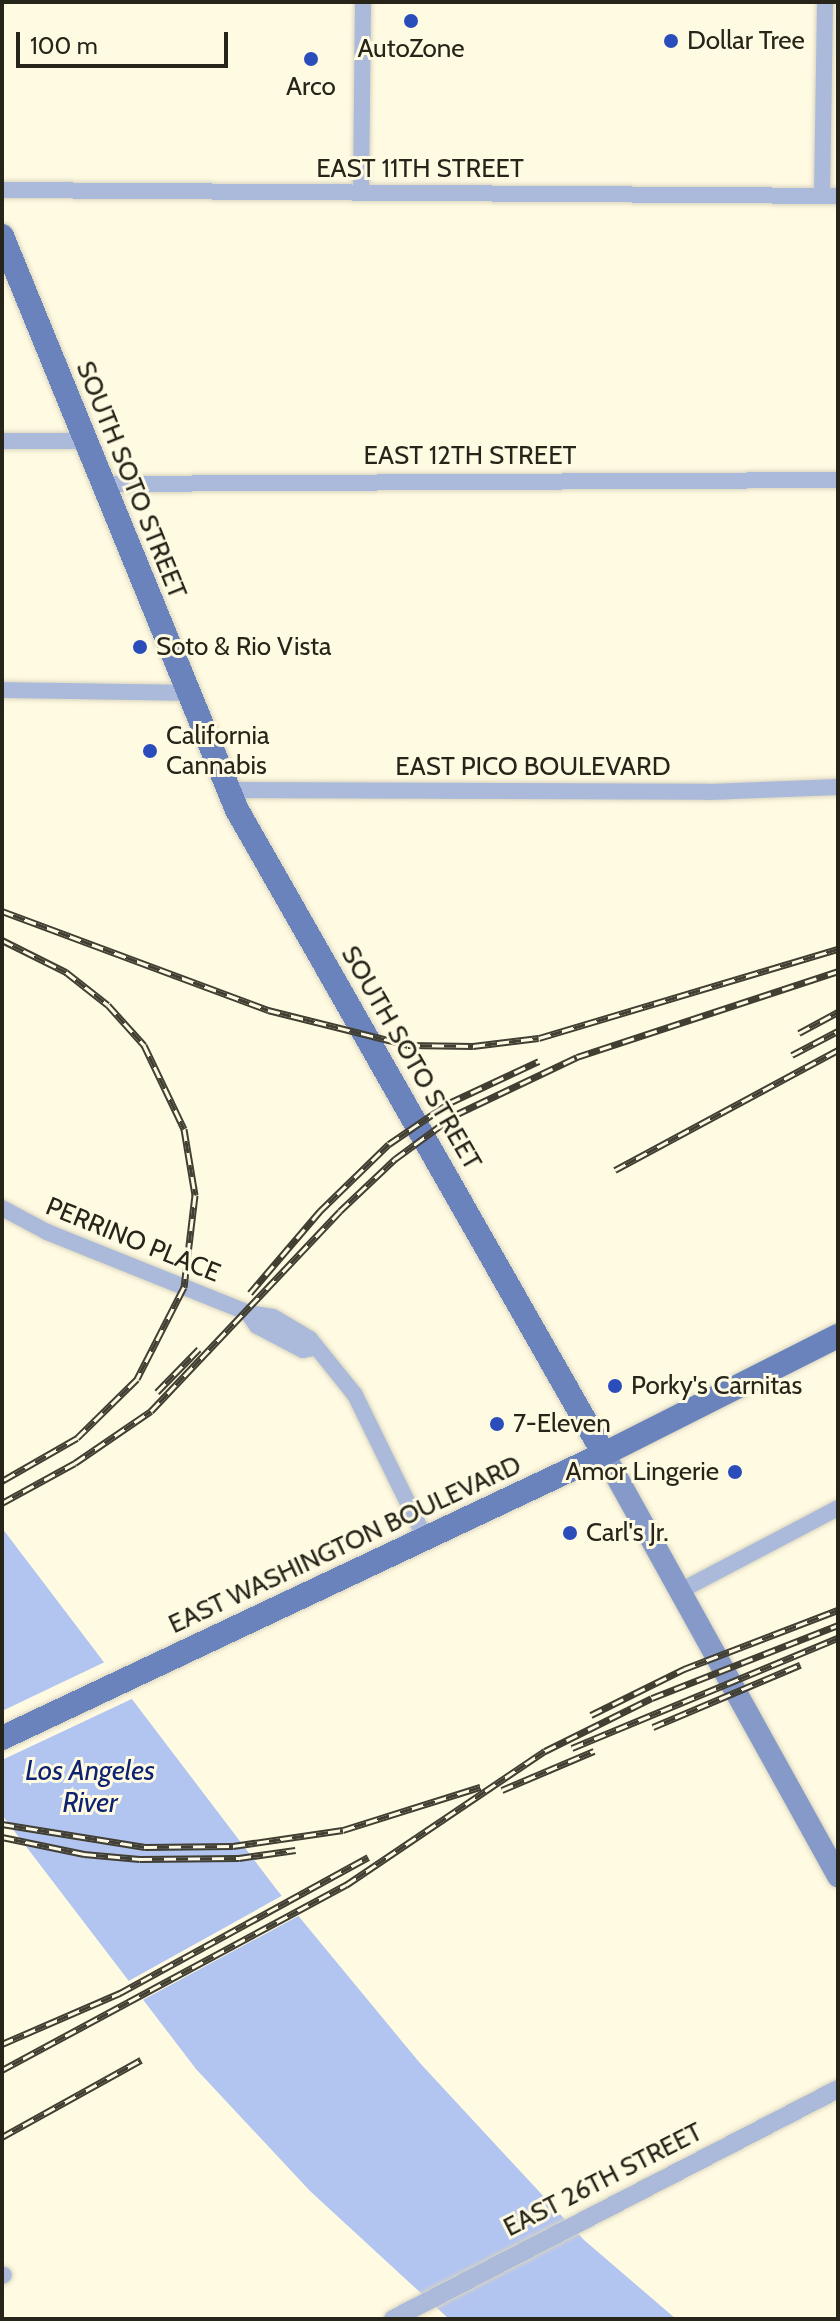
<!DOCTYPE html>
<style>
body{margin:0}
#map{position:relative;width:840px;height:2321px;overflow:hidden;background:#fffae2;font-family:Cabin,sans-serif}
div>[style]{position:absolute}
.water>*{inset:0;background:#b2c5f1}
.pier>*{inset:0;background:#fffae2}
.roads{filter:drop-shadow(0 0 2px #d8d4be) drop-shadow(0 0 2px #d8d4be)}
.minor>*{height:16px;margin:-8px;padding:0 8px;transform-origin:8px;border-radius:8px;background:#abbada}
.tertiary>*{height:18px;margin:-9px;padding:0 9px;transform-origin:9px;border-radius:9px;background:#abbada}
.secondary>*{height:22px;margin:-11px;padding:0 11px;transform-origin:11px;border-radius:11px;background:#869aca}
.primary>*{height:24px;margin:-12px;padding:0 12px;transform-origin:12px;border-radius:12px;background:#6b83bd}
.rail>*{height:7px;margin-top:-3.5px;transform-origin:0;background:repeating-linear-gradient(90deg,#fffae2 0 12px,#413e32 0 24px);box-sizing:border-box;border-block:2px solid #413e32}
.dots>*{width:22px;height:22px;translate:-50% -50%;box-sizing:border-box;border:4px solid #fffae2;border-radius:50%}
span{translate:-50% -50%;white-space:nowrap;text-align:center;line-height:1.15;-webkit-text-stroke:6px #fffae2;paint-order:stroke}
.poi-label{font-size:26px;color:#27251a}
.left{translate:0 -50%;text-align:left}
.right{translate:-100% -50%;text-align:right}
.street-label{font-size:26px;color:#27251a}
.water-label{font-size:28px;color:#0e2272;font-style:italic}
.frame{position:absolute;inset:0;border:4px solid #27251a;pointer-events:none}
.scale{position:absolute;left:16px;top:32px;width:212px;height:36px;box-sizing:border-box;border:4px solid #27251a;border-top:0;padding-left:10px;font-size:24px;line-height:28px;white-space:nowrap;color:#27251a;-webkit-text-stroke:6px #fffae2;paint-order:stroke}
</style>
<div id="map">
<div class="water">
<div style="clip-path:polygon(2px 1528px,277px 1890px,419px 2062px,584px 2240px,676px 2319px,449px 2319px,310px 2191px,196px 2069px,2px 1815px)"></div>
</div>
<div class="pier">
<div style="clip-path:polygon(109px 1660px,138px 1696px,2px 1760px,2px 1711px)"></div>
<div style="clip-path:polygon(285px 1894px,302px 1914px,139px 2002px,125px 1983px)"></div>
</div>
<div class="roads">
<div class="minor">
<div style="left:2px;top:190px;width:836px;rotate:0.41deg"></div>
<div style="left:361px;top:193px;width:191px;rotate:-89.4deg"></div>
<div style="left:822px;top:195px;width:193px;rotate:-89.1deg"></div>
<div style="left:2px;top:441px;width:83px"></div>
<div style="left:102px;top:484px;width:736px;rotate:-0.31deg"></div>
<div style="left:2px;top:690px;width:186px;rotate:0.9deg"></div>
<div style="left:227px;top:790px;width:481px;rotate:0.2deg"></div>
<div style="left:708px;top:792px;width:130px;rotate:-2.2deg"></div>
<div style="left:2px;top:1208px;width:51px;rotate:28.1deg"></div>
<div style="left:47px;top:1232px;width:217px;rotate:21.9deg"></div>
<div style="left:248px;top:1313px;width:25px;rotate:9deg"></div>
<div style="left:273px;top:1317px;width:43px;rotate:30.7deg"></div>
<div style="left:310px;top:1339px;width:72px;rotate:51.2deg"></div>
<div style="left:355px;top:1395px;width:159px;rotate:63.9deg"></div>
<div style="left:248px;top:1313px;width:16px;rotate:55deg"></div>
<div style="left:257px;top:1326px;width:52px;rotate:27.6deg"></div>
<div style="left:303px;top:1350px;width:10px;rotate:-11deg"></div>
<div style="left:680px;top:1591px;width:178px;rotate:-27.7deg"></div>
<div style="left:2px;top:2276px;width:2px;rotate:-27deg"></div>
</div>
<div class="tertiary">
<div style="left:393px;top:2319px;width:501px;rotate:-27.33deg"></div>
</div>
<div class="secondary">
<div style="left:604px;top:1454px;width:483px;rotate:61deg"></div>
</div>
<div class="primary">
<div style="left:2px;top:236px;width:620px;rotate:67.74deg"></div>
<div style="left:237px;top:810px;width:741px;rotate:60.32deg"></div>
<div style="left:2px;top:1738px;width:666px;rotate:-25.26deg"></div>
<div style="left:604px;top:1454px;width:262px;rotate:-26.8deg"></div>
</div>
</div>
<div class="rail">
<div style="left:2px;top:911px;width:284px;rotate:20.4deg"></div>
<div style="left:268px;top:1010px;width:144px;rotate:14deg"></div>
<div style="left:408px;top:1045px;width:65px;rotate:0.9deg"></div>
<div style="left:473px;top:1046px;width:66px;rotate:-6.9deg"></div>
<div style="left:539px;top:1038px;width:312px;rotate:-16.6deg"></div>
<div style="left:2px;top:940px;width:72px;rotate:26.6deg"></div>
<div style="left:66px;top:972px;width:53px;rotate:38.2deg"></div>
<div style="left:108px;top:1005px;width:54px;rotate:48deg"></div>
<div style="left:144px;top:1045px;width:93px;rotate:64.5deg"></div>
<div style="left:184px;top:1129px;width:67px;rotate:80.5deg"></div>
<div style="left:195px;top:1195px;width:93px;rotate:96.8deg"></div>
<div style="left:184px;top:1287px;width:103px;rotate:117.1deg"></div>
<div style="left:137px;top:1379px;width:84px;rotate:135.5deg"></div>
<div style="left:77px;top:1438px;width:86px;rotate:150.2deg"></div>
<div style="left:799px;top:1033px;width:44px;rotate:-28.3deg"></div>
<div style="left:792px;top:1055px;width:52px;rotate:-27.6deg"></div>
<div style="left:615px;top:1170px;width:253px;rotate:-28.3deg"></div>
<div style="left:250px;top:1293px;width:108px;rotate:-49.5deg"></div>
<div style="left:320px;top:1211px;width:96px;rotate:-44.2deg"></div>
<div style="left:389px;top:1144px;width:73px;rotate:-34.3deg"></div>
<div style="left:449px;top:1103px;width:99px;rotate:-25deg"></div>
<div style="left:157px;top:1392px;width:60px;rotate:-45.7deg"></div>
<div style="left:2px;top:1503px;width:83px;rotate:-28.7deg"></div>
<div style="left:75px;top:1463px;width:92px;rotate:-34.4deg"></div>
<div style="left:151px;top:1411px;width:275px;rotate:-46.6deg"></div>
<div style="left:340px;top:1211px;width:76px;rotate:-43.4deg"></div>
<div style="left:395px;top:1159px;width:74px;rotate:-36.3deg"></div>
<div style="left:455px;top:1115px;width:135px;rotate:-25.4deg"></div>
<div style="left:577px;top:1057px;width:275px;rotate:-18.2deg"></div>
<div style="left:591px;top:1715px;width:104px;rotate:-26.3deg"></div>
<div style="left:684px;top:1669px;width:165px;rotate:-21deg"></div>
<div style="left:653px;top:1727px;width:160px;rotate:-22.9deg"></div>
<div style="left:572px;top:1748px;width:288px;rotate:-22.5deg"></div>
<div style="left:502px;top:1790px;width:100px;rotate:-23deg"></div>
<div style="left:2px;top:1824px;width:145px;rotate:9.1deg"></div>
<div style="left:145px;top:1847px;width:88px;rotate:-0.7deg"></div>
<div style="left:233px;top:1846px;width:111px;rotate:-8.3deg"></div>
<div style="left:343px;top:1830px;width:144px;rotate:-17.4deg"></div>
<div style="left:2px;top:1837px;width:84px;rotate:11.7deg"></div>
<div style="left:84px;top:1854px;width:56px;rotate:5.1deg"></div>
<div style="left:140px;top:1859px;width:99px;rotate:-0.6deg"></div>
<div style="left:239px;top:1858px;width:57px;rotate:-8.1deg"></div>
<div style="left:2px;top:2044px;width:129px;rotate:-23.4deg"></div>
<div style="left:120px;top:1993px;width:283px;rotate:-28.7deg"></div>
<div style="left:2px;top:2070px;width:391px;rotate:-28.3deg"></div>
<div style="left:346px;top:1885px;width:240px;rotate:-34deg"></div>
<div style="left:545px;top:1751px;width:119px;rotate:-26.4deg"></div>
<div style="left:652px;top:1698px;width:200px;rotate:-21.4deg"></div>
<div style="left:2px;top:2137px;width:159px;rotate:-29deg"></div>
</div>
<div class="dots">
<div style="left:411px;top:21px;background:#2b4dbc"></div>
<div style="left:671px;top:41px;background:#2b4dbc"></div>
<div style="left:311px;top:59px;background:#2b4dbc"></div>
<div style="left:140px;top:647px;background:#2b4dbc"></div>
<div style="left:150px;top:751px;background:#2b4dbc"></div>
<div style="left:615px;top:1386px;background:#2b4dbc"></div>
<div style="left:497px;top:1424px;background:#2b4dbc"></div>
<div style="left:735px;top:1472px;background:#2b4dbc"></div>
<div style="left:570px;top:1533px;background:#2b4dbc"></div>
</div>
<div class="poi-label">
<span class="left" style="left:687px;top:41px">Dollar Tree</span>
<span style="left:411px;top:49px">AutoZone</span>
<span style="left:311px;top:87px">Arco</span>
<span class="left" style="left:156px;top:647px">Soto &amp; Rio Vista</span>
<span class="left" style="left:166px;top:751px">California<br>Cannabis</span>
<span class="left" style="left:631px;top:1386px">Porky's Carnitas</span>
<span class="left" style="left:513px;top:1424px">7-Eleven</span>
<span class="right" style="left:719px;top:1472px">Amor Lingerie</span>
<span class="left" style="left:586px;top:1533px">Carl's Jr.</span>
</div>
<div class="street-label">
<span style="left:420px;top:169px">EAST 11TH STREET</span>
<span style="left:470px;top:456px">EAST 12TH STREET</span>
<span style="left:131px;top:480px;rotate:68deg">SOUTH SOTO STREET</span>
<span style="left:533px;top:767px">EAST PICO BOULEVARD</span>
<span style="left:411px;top:1058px;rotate:60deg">SOUTH SOTO STREET</span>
<span style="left:133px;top:1240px;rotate:22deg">PERRINO PLACE</span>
<span style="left:345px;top:1545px;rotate:-25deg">EAST WASHINGTON BOULEVARD</span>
<span style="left:603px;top:2180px;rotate:-27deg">EAST 26TH STREET</span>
</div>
<div class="water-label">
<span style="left:90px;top:1786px">Los Angeles<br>River</span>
</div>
<div class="frame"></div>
<div class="scale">100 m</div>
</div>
